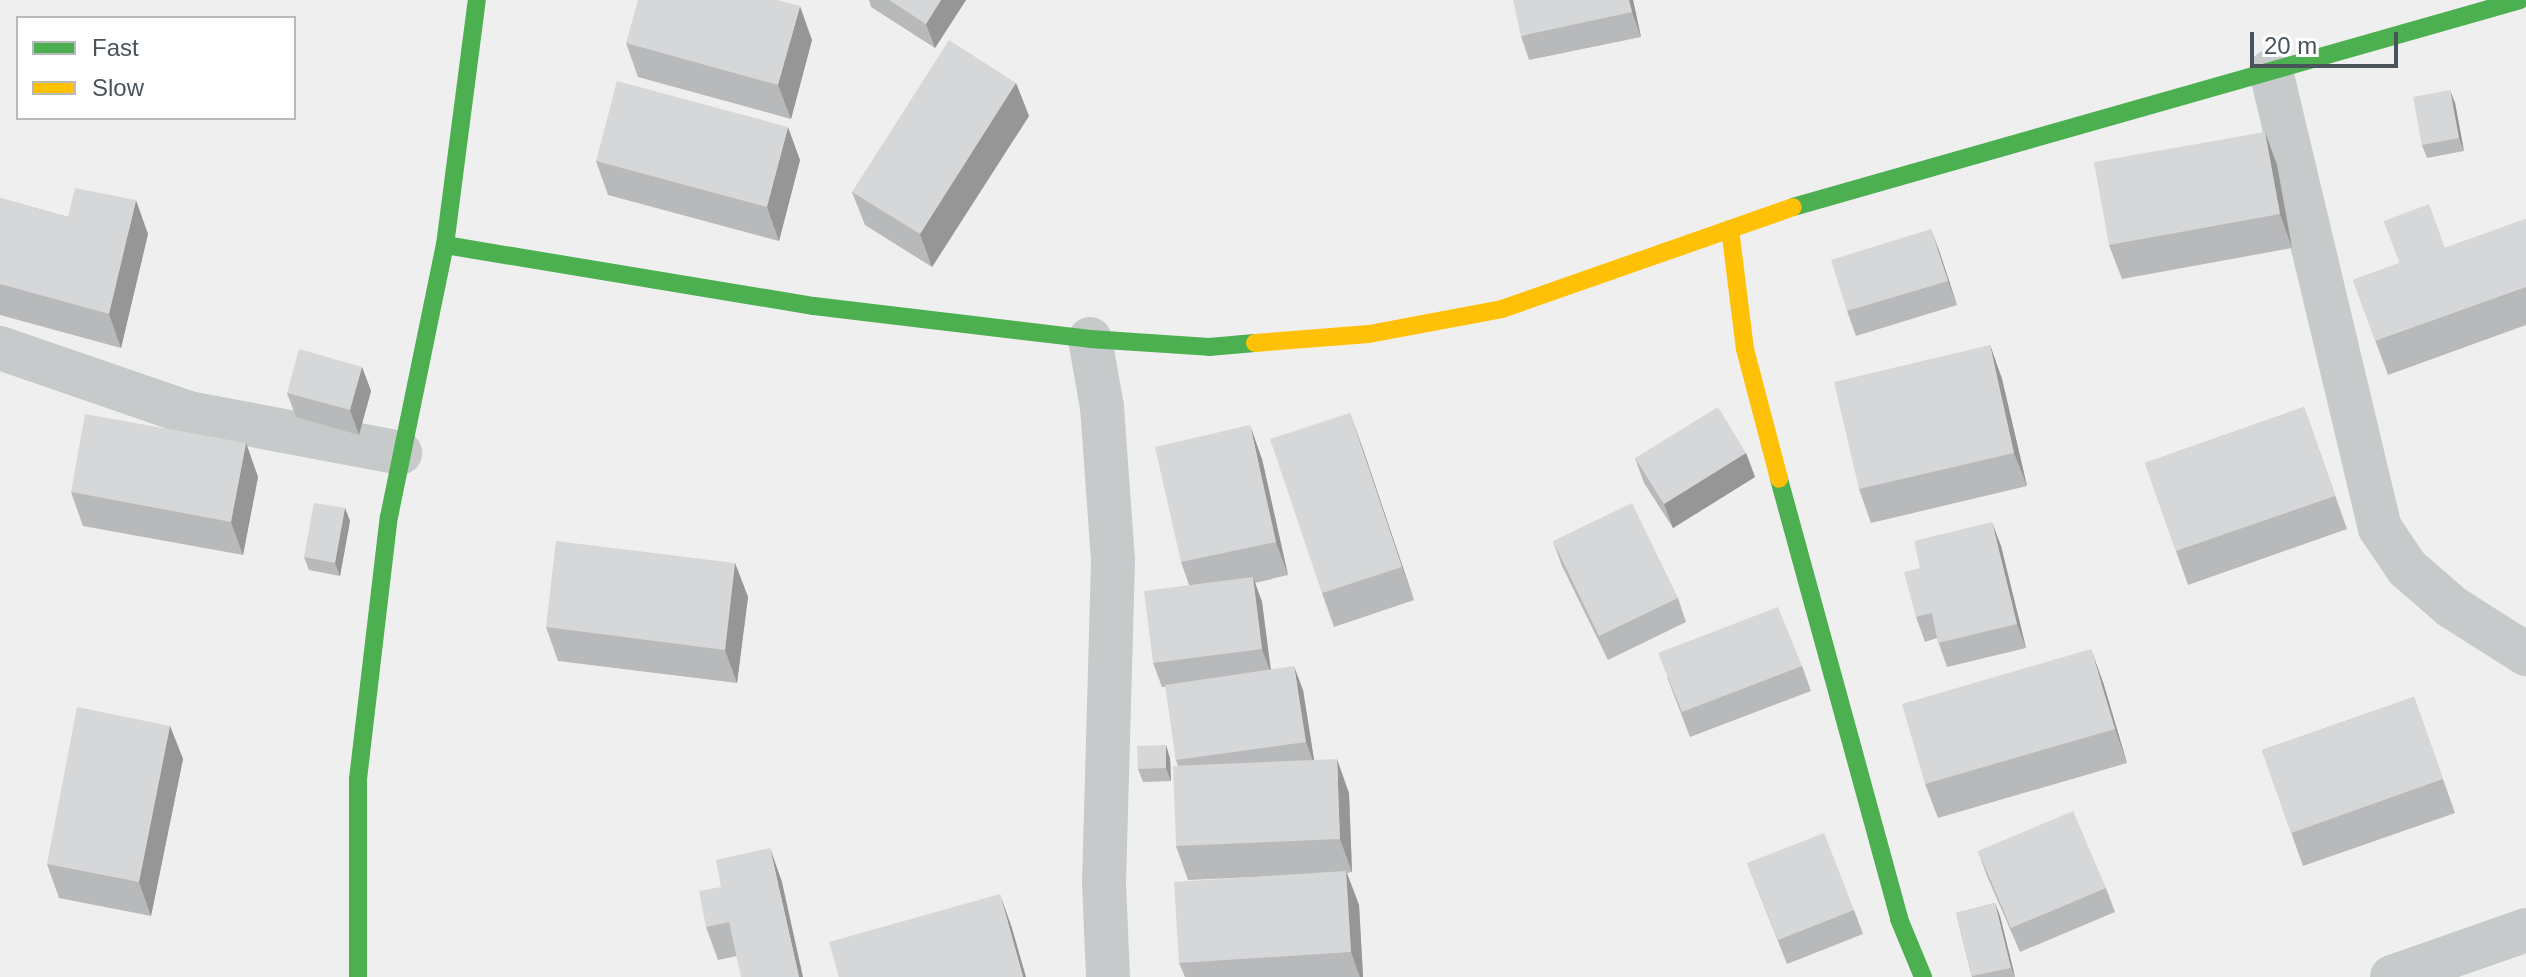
<!DOCTYPE html>
<style>
body{margin:0}
#map{position:relative;width:2526px;height:977px;overflow:hidden;background:#f0efef;font-family:Arial,sans-serif}
div>[style]{position:absolute}
.street>*{height:44px;margin:-22px;padding:0 22px;transform-origin:22px;border-radius:22px;background:#c7cacb}
.fast>*{height:18px;margin:-9px;padding:0 9px;transform-origin:9px;border-radius:9px;background:#4caf50}
.slow>*{height:18px;margin:-9px;padding:0 9px;transform-origin:9px;border-radius:9px;background:#ffc107}
.wall>*{inset:0;background:#b8b9ba}
.shaded-wall>*{inset:0;background:#969697}
.building>*{inset:0;background:#d6d7d8}
span{translate:-50% -50%;white-space:nowrap;text-align:center;line-height:1.15;-webkit-text-stroke:6px #fff;paint-order:stroke}
.legend{position:absolute;left:16px;top:16px;width:280px;height:104px;box-sizing:border-box;background:#fff;border:2px solid #b6babd;margin:0;padding:10px 14px;list-style:none;font-size:24px;color:#48535a}
.legend li{display:flex;align-items:center;gap:16px;height:40px}
.legend b{width:40px;border:2px solid #b6babd}
.scale{position:absolute;left:2250px;top:32px;width:148px;height:36px;box-sizing:border-box;border:4px solid #48535a;border-top:0;padding-left:10px;font-size:24px;line-height:28px;white-space:nowrap;color:#48535a;-webkit-text-stroke:6px #fff;paint-order:stroke}
</style>
<div id="map">
<div class="street">
<div style="left:2271px;top:71px;width:470px;rotate:76.6deg"></div>
<div style="left:2380px;top:528px;width:48px;rotate:56deg"></div>
<div style="left:2407px;top:568px;width:60px;rotate:40.9deg"></div>
<div style="left:2452px;top:607px;width:88px;rotate:32.4deg"></div>
<div style="left:1090px;top:339px;width:69px;rotate:80deg"></div>
<div style="left:1102px;top:407px;width:154px;rotate:85.9deg"></div>
<div style="left:1113px;top:561px;width:323px;rotate:91.6deg"></div>
<div style="left:1104px;top:884px;width:93px;rotate:87.5deg"></div>
<div style="left:0;top:348px;width:200px;rotate:19deg"></div>
<div style="left:189px;top:413px;width:215px;rotate:10.7deg"></div>
<div style="left:2392px;top:977px;width:142px;rotate:-19.3deg"></div>
</div>
<div class="fast">
<div style="left:1793px;top:207px;width:756px;rotate:-15.89deg"></div>
<div style="left:445px;top:245px;width:374px;rotate:9.4deg"></div>
<div style="left:814px;top:306px;width:278px;rotate:6.8deg"></div>
<div style="left:1090px;top:339px;width:119px;rotate:3.8deg"></div>
<div style="left:1209px;top:347px;width:46px;rotate:-5deg"></div>
<div style="left:1779px;top:479px;width:456px;rotate:74.7deg"></div>
<div style="left:1899px;top:919px;width:63px;rotate:67.5deg"></div>
<div style="left:358px;top:977px;width:198px;rotate:-90deg"></div>
<div style="left:358px;top:779px;width:264px;rotate:-83.3deg"></div>
<div style="left:389px;top:517px;width:278px;rotate:-78.4deg"></div>
<div style="left:445px;top:245px;width:247px;rotate:-82.6deg"></div>
</div>
<div class="slow">
<div style="left:1730px;top:229px;width:121px;rotate:82.9deg"></div>
<div style="left:1745px;top:349px;width:134px;rotate:75.3deg"></div>
<div style="left:1255px;top:343px;width:114px;rotate:-4.5deg"></div>
<div style="left:1369px;top:334px;width:135px;rotate:-10.6deg"></div>
<div style="left:1502px;top:309px;width:308px;rotate:-19.3deg"></div>
</div>
<div class="wall">
<div style="clip-path:polygon(869px 0,966px 0,935px 48px,871px 7px)"></div>
<div style="clip-path:polygon(1633px 0,1641px 37px,1529px 60px,1521px 36px)"></div>
<div style="clip-path:polygon(812px 40px,791px 119px,638px 77px,626px 43px)"></div>
<div style="clip-path:polygon(1016px 83px,1029px 116px,932px 267px,865px 225px,852px 192px)"></div>
<div style="clip-path:polygon(2455px 103px,2464px 151px,2427px 158px,2422px 145px)"></div>
<div style="clip-path:polygon(2265px 132px,2277px 165px,2292px 248px,2122px 279px,2109px 245px)"></div>
<div style="clip-path:polygon(800px 160px,779px 241px,608px 195px,596px 161px)"></div>
<div style="clip-path:polygon(0 198px,68px 217px,148px 234px,121px 348px,0 315px)"></div>
<div style="clip-path:polygon(2526px 219px,2526px 325px,2388px 375px,2353px 280px,2400px 263px,2384px 221px,2445px 248px)"></div>
<div style="clip-path:polygon(1931px 229px,1957px 305px,1856px 336px,1847px 311px)"></div>
<div style="clip-path:polygon(1990px 345px,2002px 379px,2027px 486px,1871px 523px,1859px 489px)"></div>
<div style="clip-path:polygon(362px 367px,371px 391px,359px 435px,296px 417px,287px 393px)"></div>
<div style="clip-path:polygon(2304px 407px,2347px 529px,2188px 585px,2145px 463px)"></div>
<div style="clip-path:polygon(1350px 413px,1414px 600px,1334px 627px,1322px 593px)"></div>
<div style="clip-path:polygon(246px 443px,258px 477px,243px 555px,83px 526px,71px 492px)"></div>
<div style="clip-path:polygon(1746px 453px,1755px 477px,1673px 528px,1644px 483px,1635px 458px)"></div>
<div style="clip-path:polygon(1262px 459px,1288px 575px,1255px 583px,1262px 602px,1271px 669px,1303px 690px,1314px 760px,1349px 793px,1352px 872px,1347px 873px,1359px 905px,1363px 977px,1185px 977px,1179px 963px,1276px 876px,1188px 880px,1176px 846px,1178px 766px,1176px 760px,1166px 687px,1162px 687px,1153px 663px,1189px 585px,1181px 562px)"></div>
<div style="clip-path:polygon(345px 508px,350px 521px,340px 576px,309px 570px,304px 557px)"></div>
<div style="clip-path:polygon(1553px 541px,1678px 598px,1686px 622px,1608px 660px,1562px 566px)"></div>
<div style="clip-path:polygon(2001px 546px,2026px 648px,1947px 667px,1937px 638px,1925px 642px,1916px 617px)"></div>
<div style="clip-path:polygon(735px 563px,748px 597px,737px 683px,558px 661px,546px 627px)"></div>
<div style="clip-path:polygon(1802px 666px,1811px 691px,1690px 737px,1667px 677px)"></div>
<div style="clip-path:polygon(2103px 682px,2127px 763px,1938px 818px,1925px 784px)"></div>
<div style="clip-path:polygon(2414px 697px,2455px 813px,2303px 866px,2262px 750px)"></div>
<div style="clip-path:polygon(170px 726px,183px 759px,151px 916px,59px 898px,47px 864px)"></div>
<div style="clip-path:polygon(1170px 758px,1171px 781px,1143px 782px,1138px 769px)"></div>
<div style="clip-path:polygon(1978px 851px,2106px 888px,2115px 912px,2020px 952px,1987px 876px)"></div>
<div style="clip-path:polygon(1747px 863px,1854px 910px,1863px 934px,1787px 964px)"></div>
<div style="clip-path:polygon(782px 882px,737px 956px,718px 960px,706px 927px)"></div>
<div style="clip-path:polygon(1995px 903px,2000px 916px,2015px 977px,1972px 977px,1956px 913px)"></div>
</div>
<div class="shaded-wall">
<div style="clip-path:polygon(941px 0,966px 0,935px 48px,926px 24px)"></div>
<div style="clip-path:polygon(1629px 0,1633px 0,1641px 37px,1632px 12px)"></div>
<div style="clip-path:polygon(800px 6px,812px 40px,791px 119px,778px 85px)"></div>
<div style="clip-path:polygon(1016px 83px,1029px 116px,932px 267px,920px 234px)"></div>
<div style="clip-path:polygon(2450px 90px,2455px 103px,2464px 151px,2459px 138px)"></div>
<div style="clip-path:polygon(788px 127px,800px 160px,779px 241px,767px 207px)"></div>
<div style="clip-path:polygon(2265px 132px,2277px 165px,2292px 248px,2280px 214px)"></div>
<div style="clip-path:polygon(136px 200px,148px 234px,121px 348px,109px 314px)"></div>
<div style="clip-path:polygon(1931px 229px,1940px 253px,1957px 305px,1948px 281px)"></div>
<div style="clip-path:polygon(1990px 345px,2002px 379px,2027px 486px,2014px 453px)"></div>
<div style="clip-path:polygon(362px 367px,371px 391px,359px 435px,350px 410px)"></div>
<div style="clip-path:polygon(1350px 413px,1362px 446px,1414px 600px,1402px 567px)"></div>
<div style="clip-path:polygon(1250px 425px,1262px 459px,1288px 575px,1276px 542px)"></div>
<div style="clip-path:polygon(246px 443px,258px 477px,243px 555px,231px 522px)"></div>
<div style="clip-path:polygon(1746px 453px,1755px 477px,1673px 528px,1664px 504px)"></div>
<div style="clip-path:polygon(345px 508px,350px 521px,340px 576px,335px 563px)"></div>
<div style="clip-path:polygon(1992px 522px,2001px 546px,2026px 648px,2017px 624px)"></div>
<div style="clip-path:polygon(735px 563px,748px 597px,737px 683px,725px 650px)"></div>
<div style="clip-path:polygon(1253px 577px,1262px 602px,1271px 674px,1262px 649px)"></div>
<div style="clip-path:polygon(2091px 649px,2103px 682px,2127px 763px,2115px 729px)"></div>
<div style="clip-path:polygon(1294px 666px,1303px 690px,1315px 766px,1306px 742px)"></div>
<div style="clip-path:polygon(170px 726px,183px 759px,151px 916px,139px 882px)"></div>
<div style="clip-path:polygon(1166px 745px,1170px 758px,1171px 781px,1166px 768px)"></div>
<div style="clip-path:polygon(1337px 759px,1349px 793px,1352px 872px,1340px 839px)"></div>
<div style="clip-path:polygon(770px 848px,782px 882px,803px 977px,799px 977px)"></div>
<div style="clip-path:polygon(1346px 871px,1359px 905px,1363px 977px,1360px 977px,1351px 952px)"></div>
<div style="clip-path:polygon(1000px 894px,1012px 928px,1026px 977px,1023px 977px)"></div>
<div style="clip-path:polygon(1995px 903px,2000px 916px,2015px 977px,2011px 968px)"></div>
</div>
<div class="building">
<div style="clip-path:polygon(638px 0,777px 0,800px 6px,778px 85px,626px 43px)"></div>
<div style="clip-path:polygon(889px 0,941px 0,926px 24px)"></div>
<div style="clip-path:polygon(1513px 0,1629px 0,1632px 12px,1521px 36px)"></div>
<div style="clip-path:polygon(949px 40px,1016px 83px,920px 234px,852px 192px)"></div>
<div style="clip-path:polygon(617px 81px,788px 127px,767px 207px,596px 161px)"></div>
<div style="clip-path:polygon(2450px 90px,2459px 138px,2422px 145px,2413px 97px)"></div>
<div style="clip-path:polygon(2265px 132px,2280px 214px,2109px 245px,2094px 162px)"></div>
<div style="clip-path:polygon(75px 188px,136px 200px,109px 314px,0 284px,0 198px,68px 217px)"></div>
<div style="clip-path:polygon(2429px 204px,2445px 248px,2526px 219px,2526px 287px,2375px 341px,2353px 280px,2400px 263px,2384px 221px)"></div>
<div style="clip-path:polygon(1931px 229px,1948px 281px,1847px 311px,1831px 260px)"></div>
<div style="clip-path:polygon(1990px 345px,2014px 453px,1859px 489px,1834px 382px)"></div>
<div style="clip-path:polygon(299px 349px,362px 367px,350px 410px,287px 393px)"></div>
<div style="clip-path:polygon(1718px 407px,1746px 453px,1664px 504px,1635px 458px)"></div>
<div style="clip-path:polygon(2304px 407px,2335px 496px,2176px 551px,2145px 463px)"></div>
<div style="clip-path:polygon(1350px 413px,1402px 567px,1322px 593px,1270px 439px)"></div>
<div style="clip-path:polygon(85px 414px,246px 443px,231px 522px,71px 492px)"></div>
<div style="clip-path:polygon(1250px 425px,1276px 542px,1181px 562px,1155px 447px)"></div>
<div style="clip-path:polygon(314px 503px,345px 508px,335px 563px,304px 557px)"></div>
<div style="clip-path:polygon(1632px 503px,1678px 598px,1599px 636px,1553px 541px)"></div>
<div style="clip-path:polygon(1992px 522px,2017px 624px,1938px 643px,1932px 613px,1916px 617px,1904px 572px,1920px 568px,1914px 541px)"></div>
<div style="clip-path:polygon(556px 541px,735px 563px,725px 650px,546px 627px)"></div>
<div style="clip-path:polygon(1253px 577px,1262px 649px,1153px 663px,1144px 591px)"></div>
<div style="clip-path:polygon(1778px 607px,1802px 666px,1682px 712px,1658px 653px)"></div>
<div style="clip-path:polygon(2091px 649px,2115px 729px,1925px 784px,1902px 704px)"></div>
<div style="clip-path:polygon(1294px 666px,1306px 742px,1176px 760px,1165px 685px)"></div>
<div style="clip-path:polygon(2414px 697px,2443px 779px,2291px 833px,2262px 750px)"></div>
<div style="clip-path:polygon(77px 707px,170px 726px,139px 882px,47px 864px)"></div>
<div style="clip-path:polygon(1166px 745px,1166px 768px,1138px 769px,1137px 746px)"></div>
<div style="clip-path:polygon(1337px 759px,1340px 839px,1176px 846px,1173px 766px)"></div>
<div style="clip-path:polygon(2073px 811px,2106px 888px,2011px 928px,1978px 851px)"></div>
<div style="clip-path:polygon(1824px 833px,1854px 910px,1778px 940px,1747px 863px)"></div>
<div style="clip-path:polygon(770px 848px,799px 977px,741px 977px,729px 922px,706px 927px,699px 891px,721px 887px,716px 860px)"></div>
<div style="clip-path:polygon(1346px 871px,1351px 952px,1179px 963px,1174px 882px)"></div>
<div style="clip-path:polygon(1000px 894px,1023px 977px,839px 977px,829px 942px)"></div>
<div style="clip-path:polygon(1995px 903px,2011px 968px,1972px 976px,1956px 913px)"></div>
</div>
<ul class="legend">
<li><b style="height:10px;background:#4caf50"></b>Fast</li>
<li><b style="height:10px;background:#ffc107"></b>Slow</li>
</ul>
<div class="scale">20 m</div>
</div>
